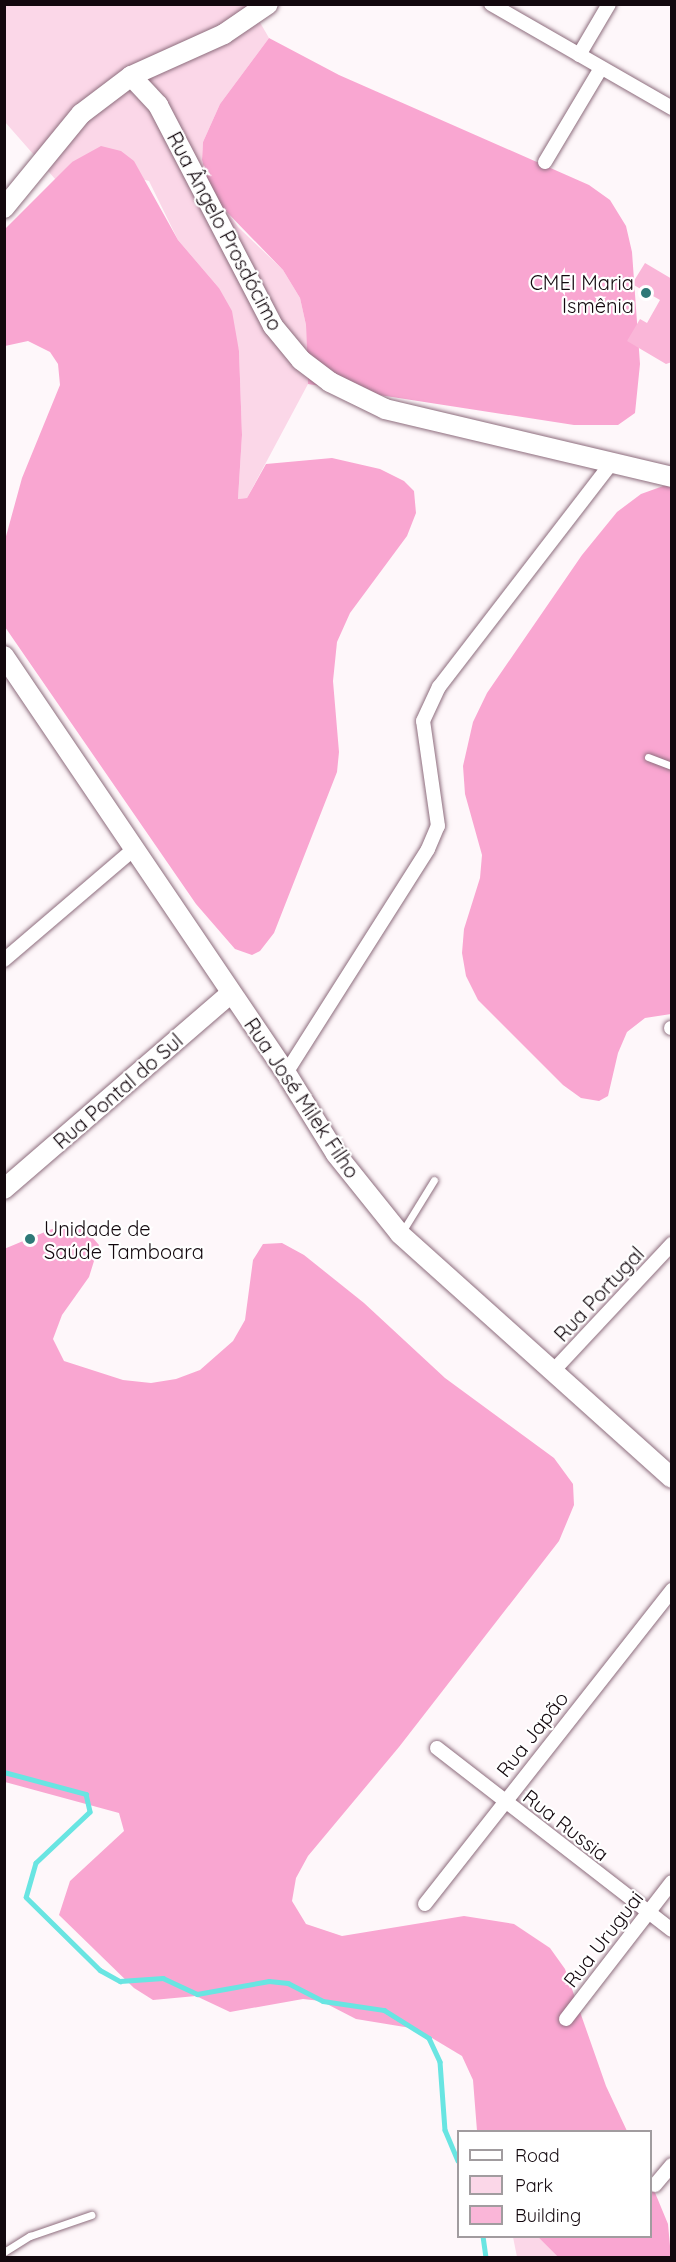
<!DOCTYPE html>
<meta charset="utf-8">
<style>
body{margin:0}
#map{position:relative;width:676px;height:2262px;overflow:hidden;background:#fef7fa;font-family:Quicksand,sans-serif}
div>[style]{position:absolute}
.green>*{inset:0;background:#fbd7e8}
.forest>*{inset:0;background:#f9a6d1}
.stream>*{height:4.5px;margin:-2.25px;padding:0 2.25px;transform-origin:2.25px;border-radius:2.25px;background:#69e5e2}
.building>*{inset:0;background:#fab6d8}
.roads{filter:drop-shadow(0 0 2px #8d6d7d) drop-shadow(0 0 2px #8d6d7d)}
.lane>*{height:7px;margin:-3.5px;padding:0 3.5px;transform-origin:3.5px;border-radius:3.5px;background:#fff}
.street>*{height:14px;margin:-7px;padding:0 7px;transform-origin:7px;border-radius:7px;background:#fff}
.secondary>*{height:20px;margin:-10px;padding:0 10px;transform-origin:10px;border-radius:10px;background:#fff}
.dots>*{width:16px;height:16px;translate:-50% -50%;box-sizing:border-box;border:3px solid #fff;border-radius:50%}
span{translate:-50% -50%;white-space:nowrap;text-align:center;line-height:1.15;-webkit-text-stroke:4.5px #fff;paint-order:stroke}
.street-label{font-size:20px;color:#13080e}
.poi-label{font-size:20px;color:#13080e}
.right{translate:-100% -50%;text-align:right}
.left{translate:0 -50%;text-align:left}
.frame{position:absolute;inset:0;border:6px solid #13080e;pointer-events:none}
.legend{position:absolute;left:457px;top:2130px;width:195px;height:108px;box-sizing:border-box;background:#fff;border:2px solid #a19c9f;margin:0;padding:8px 10px;list-style:none;font-size:18px;color:#13080e}
.legend li{display:flex;align-items:center;gap:12px;height:30px}
.legend b{width:30px;border:2px solid #a19c9f}
</style>
<div id="map">
<div class="green">
<div style="clip-path:polygon(4px 5px,250px 5px,269px 38px,220px 104px,203px 142px,202px 160px,208px 184px,238px 227px,283px 270px,300px 298px,306px 325px,308px 384px,247px 498px,238px 499px,242px 435px,239px 351px,219px 288px,178px 240px,149px 181px,72px 162px,56px 180px,5px 122px)"></div>
<div style="clip-path:polygon(513px 2237px,538px 2237px,558px 2257px,517px 2257px)"></div>
</div>
<div class="forest">
<div style="clip-path:polygon(269px 38px,339px 75px,589px 185px,610px 200px,626px 226px,632px 252px,640px 364px,635px 413px,618px 425px,574px 425px,308px 384px,306px 325px,300px 298px,283px 270px,221px 206px,208px 184px,202px 160px,203px 142px,220px 104px)"></div>
<div style="clip-path:polygon(101px 146px,121px 151px,134px 161px,178px 240px,219px 288px,232px 311px,239px 351px,242px 435px,238px 499px,247px 498px,266px 464px,332px 458px,380px 469px,404px 481px,414px 491px,416px 513px,407px 536px,350px 613px,337px 642px,333px 681px,339px 752px,337px 772px,274px 933px,260px 951px,252px 955px,235px 949px,196px 904px,5px 627px,5px 540px,22px 478px,60px 385px,58px 364px,50px 352px,28px 341px,5px 346px,5px 229px,72px 162px)"></div>
<div style="clip-path:polygon(666px 485px,671px 485px,671px 1014px,645px 1018px,627px 1032px,618px 1053px,608px 1096px,599px 1101px,581px 1098px,563px 1085px,478px 1000px,466px 976px,462px 953px,464px 929px,480px 878px,482px 855px,465px 794px,463px 766px,473px 722px,487px 693px,582px 555px,617px 512px,641px 494px)"></div>
<div style="clip-path:polygon(52px 1229px,85px 1229px,99px 1245px,89px 1277px,62px 1315px,53px 1339px,64px 1361px,123px 1380px,151px 1383px,176px 1379px,200px 1370px,233px 1341px,245px 1320px,253px 1260px,263px 1244px,282px 1243px,304px 1255px,364px 1303px,445px 1378px,554px 1458px,573px 1484px,574px 1505px,559px 1541px,399px 1747px,308px 1856px,296px 1878px,292px 1901px,306px 1924px,342px 1936px,464px 1916px,514px 1924px,550px 1948px,565px 1969px,606px 2086px,627px 2131px,477px 2131px,473px 2080px,462px 2056px,417px 2029px,356px 2019px,321px 2001px,303px 1999px,230px 2012px,196px 1996px,153px 2000px,134px 1988px,59px 1915px,70px 1881px,124px 1831px,119px 1813px,5px 1782px,4px 1249px)"></div>
<div style="clip-path:polygon(651px 2183px,668px 2224px,671px 2257px,558px 2257px,538px 2237px,650px 2236px)"></div>
</div>
<div class="stream">
<div style="left:4px;top:1772px;width:85px;rotate:15deg"></div>
<div style="left:86px;top:1794px;width:18px;rotate:77deg"></div>
<div style="left:90px;top:1812px;width:74px;rotate:136.6deg"></div>
<div style="left:36px;top:1863px;width:35px;rotate:106deg"></div>
<div style="left:26px;top:1897px;width:104px;rotate:44.6deg"></div>
<div style="left:100px;top:1970px;width:23px;rotate:29deg"></div>
<div style="left:120px;top:1981px;width:43px;rotate:-4deg"></div>
<div style="left:163px;top:1978px;width:38px;rotate:25deg"></div>
<div style="left:197px;top:1994px;width:73px;rotate:-10.2deg"></div>
<div style="left:269px;top:1981px;width:19px;rotate:6deg"></div>
<div style="left:288px;top:1983px;width:39px;rotate:27deg"></div>
<div style="left:323px;top:2001px;width:62px;rotate:8.4deg"></div>
<div style="left:384px;top:2010px;width:53px;rotate:31.9deg"></div>
<div style="left:429px;top:2038px;width:26px;rotate:65deg"></div>
<div style="left:440px;top:2062px;width:68px;rotate:85.8deg"></div>
<div style="left:445px;top:2130px;width:33px;rotate:67deg"></div>
<div style="left:483px;top:2236px;width:22px;rotate:82deg"></div>
</div>
<div class="building">
<div style="clip-path:polygon(645px 263px,672px 279px,672px 362px,666px 364px,627px 341px,640px 319px,647px 323px,660px 300px,632px 284px)"></div>
</div>
<div class="roads">
<div class="lane">
<div style="left:648px;top:757px;width:26px;rotate:21deg"></div>
<div style="left:402px;top:1232px;width:61px;rotate:-58.4deg"></div>
<div style="left:4px;top:2252px;width:31px;rotate:-32deg"></div>
<div style="left:30px;top:2236px;width:65px;rotate:-19deg"></div>
</div>
<div class="street">
<div style="left:491px;top:4px;width:209px;rotate:29.9deg"></div>
<div style="left:579px;top:55px;width:59px;rotate:-59.5deg"></div>
<div style="left:545px;top:162px;width:109px;rotate:-59.2deg"></div>
<div style="left:4px;top:960px;width:171px;rotate:-40.5deg"></div>
<div style="left:671px;top:1028px;width:1px"></div>
<div style="left:286px;top:1073px;width:265px;rotate:-57.6deg"></div>
<div style="left:428px;top:849px;width:25px;rotate:-67deg"></div>
<div style="left:438px;top:826px;width:106px;rotate:-98.1deg"></div>
<div style="left:423px;top:721px;width:38px;rotate:-65deg"></div>
<div style="left:439px;top:687px;width:280px;rotate:-52.4deg"></div>
<div style="left:554px;top:1370px;width:173px;rotate:-46.9deg"></div>
<div style="left:437px;top:1748px;width:297px;rotate:37.8deg"></div>
<div style="left:425px;top:1904px;width:400px;rotate:-51.8deg"></div>
<div style="left:566px;top:2019px;width:173px;rotate:-52.3deg"></div>
<div style="left:655px;top:2185px;width:26px;rotate:-50deg"></div>
</div>
<div class="secondary">
<div style="left:131px;top:76px;width:40px;rotate:47deg"></div>
<div style="left:158px;top:105px;width:249px;rotate:62.5deg"></div>
<div style="left:273px;top:326px;width:44px;rotate:50.5deg"></div>
<div style="left:301px;top:360px;width:36px;rotate:37deg"></div>
<div style="left:330px;top:382px;width:61px;rotate:26.1deg"></div>
<div style="left:385px;top:409px;width:295px;rotate:13.3deg"></div>
<div style="left:4px;top:208px;width:122px;rotate:-50.7deg"></div>
<div style="left:81px;top:114px;width:63px;rotate:-37.2deg"></div>
<div style="left:131px;top:76px;width:102px;rotate:-24.3deg"></div>
<div style="left:224px;top:34px;width:53px;rotate:-34.3deg"></div>
<div style="left:4px;top:656px;width:503px;rotate:55.93deg"></div>
<div style="left:286px;top:1073px;width:95px;rotate:58.3deg"></div>
<div style="left:336px;top:1154px;width:102px;rotate:51.3deg"></div>
<div style="left:400px;top:1234px;width:365px;rotate:41.9deg"></div>
<div style="left:4px;top:1189px;width:300px;rotate:-40.8deg"></div>
</div>
</div>
<div class="dots">
<div style="left:646px;top:293px;background:#2e7877"></div>
<div style="left:30px;top:1239px;background:#2e7877"></div>
</div>
<div class="street-label">
<span style="left:225px;top:231px;rotate:62deg">Rua Ângelo Prosdócimo</span>
<span style="left:118px;top:1091px;rotate:-41deg">Rua Pontal do Sul</span>
<span style="left:302px;top:1098px;rotate:56deg">Rua José Milek Filho</span>
<span style="left:599px;top:1294px;rotate:-47deg">Rua Portugal</span>
<span style="left:532px;top:1734px;rotate:-52deg">Rua Japão</span>
<span style="left:566px;top:1825px;rotate:38deg">Rua Russia</span>
<span style="left:603px;top:1939px;rotate:-52deg">Rua Uruguai</span>
</div>
<div class="poi-label">
<span class="right" style="left:634px;top:294px">CMEI Maria<br>Ismênia</span>
<span class="left" style="left:44px;top:1240px">Unidade de<br>Saúde Tamboara</span>
</div>
<div class="frame"></div>
<ul class="legend">
<li><b style="height:8px;background:#fff"></b>Road</li>
<li><b style="height:16px;background:#fbd7e8"></b>Park</li>
<li><b style="height:16px;background:#fab6d8"></b>Building</li>
</ul>
</div>
